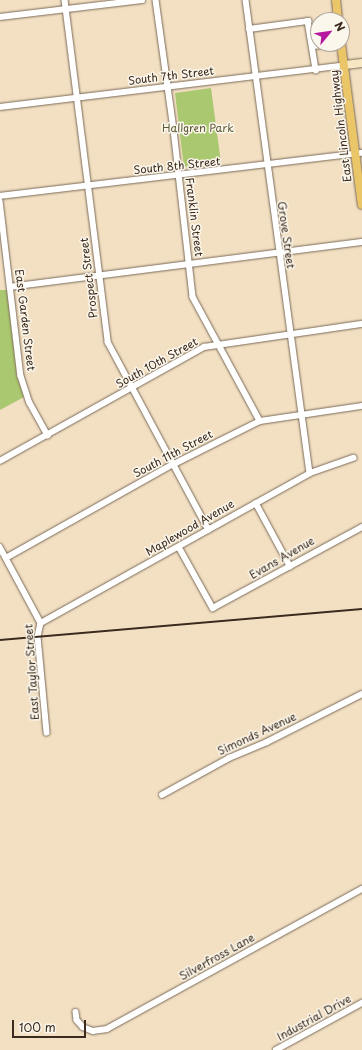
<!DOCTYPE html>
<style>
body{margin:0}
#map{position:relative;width:362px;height:1050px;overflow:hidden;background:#f3e0c3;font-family:"Playpen Sans",sans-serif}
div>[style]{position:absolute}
.green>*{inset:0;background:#aac86f}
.roads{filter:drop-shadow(0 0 1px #7b6a58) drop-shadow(0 0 1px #7b6a58)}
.street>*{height:5.5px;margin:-2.75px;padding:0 2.75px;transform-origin:2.75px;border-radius:2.75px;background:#fff}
.secondary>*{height:8px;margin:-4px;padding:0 4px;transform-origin:4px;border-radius:4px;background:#f7e8c3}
.primary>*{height:8px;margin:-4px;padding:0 4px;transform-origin:4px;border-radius:4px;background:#ebc669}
.rail>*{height:1.5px;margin:-0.75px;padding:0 0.75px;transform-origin:0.75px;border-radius:0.75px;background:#3b2a1e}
span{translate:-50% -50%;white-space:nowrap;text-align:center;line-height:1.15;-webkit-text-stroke:3px #fbf7ec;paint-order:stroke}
.street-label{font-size:11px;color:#3b2a1e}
.park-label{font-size:11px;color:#5c5936}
.north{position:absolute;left:310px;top:12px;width:40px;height:40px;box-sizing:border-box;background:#fbf7ec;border:1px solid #aea59a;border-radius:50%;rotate:61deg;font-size:11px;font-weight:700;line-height:16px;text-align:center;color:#3b2a1e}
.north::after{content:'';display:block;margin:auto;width:14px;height:18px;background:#b5179e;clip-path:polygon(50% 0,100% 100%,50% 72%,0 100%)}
.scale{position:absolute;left:12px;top:1020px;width:74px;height:18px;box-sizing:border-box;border:2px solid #3b2a1e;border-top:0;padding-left:5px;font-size:12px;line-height:14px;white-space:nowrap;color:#3b2a1e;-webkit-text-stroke:3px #fbf7ec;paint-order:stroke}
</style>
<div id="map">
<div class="green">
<div style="clip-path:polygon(211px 88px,221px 163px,184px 167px,175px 93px)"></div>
<div style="clip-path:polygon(0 290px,7px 290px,17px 377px,24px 397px,0 410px)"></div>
</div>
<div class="roads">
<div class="street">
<div style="left:65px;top:0;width:345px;rotate:82.8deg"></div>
<div style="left:108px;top:342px;width:213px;rotate:61.8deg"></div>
<div style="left:156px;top:0;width:131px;rotate:82.1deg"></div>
<div style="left:174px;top:130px;width:168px;rotate:83.5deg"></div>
<div style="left:193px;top:297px;width:141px;rotate:61.6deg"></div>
<div style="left:246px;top:0;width:477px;rotate:82.3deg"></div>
<div style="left:0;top:17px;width:143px;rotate:-6.8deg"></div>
<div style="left:249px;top:29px;width:60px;rotate:-7.7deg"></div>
<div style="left:308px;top:21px;width:50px;rotate:80.7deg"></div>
<div style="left:313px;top:46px;width:21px;rotate:-5deg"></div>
<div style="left:0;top:107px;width:348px;rotate:-6.9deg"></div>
<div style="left:0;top:196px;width:365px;rotate:-6.8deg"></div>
<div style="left:0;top:201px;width:176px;rotate:83.2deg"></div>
<div style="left:21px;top:376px;width:28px;rotate:72deg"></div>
<div style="left:30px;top:403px;width:37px;rotate:61deg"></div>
<div style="left:10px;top:287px;width:355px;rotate:-7.3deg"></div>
<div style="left:0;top:461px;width:234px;rotate:-29.2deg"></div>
<div style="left:204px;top:347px;width:160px;rotate:-8.3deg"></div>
<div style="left:256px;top:503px;width:72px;rotate:61.6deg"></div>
<div style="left:0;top:547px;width:86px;rotate:61.7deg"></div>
<div style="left:41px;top:623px;width:14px;rotate:102deg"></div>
<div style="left:38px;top:637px;width:96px;rotate:84.6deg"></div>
<div style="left:179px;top:547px;width:70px;rotate:60.9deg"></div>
<div style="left:213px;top:608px;width:170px;rotate:-28.5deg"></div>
<div style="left:6px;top:558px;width:190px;rotate:-29.3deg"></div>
<div style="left:172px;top:465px;width:98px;rotate:-26.6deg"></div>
<div style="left:260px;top:421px;width:103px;rotate:-8.4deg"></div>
<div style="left:41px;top:623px;width:308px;rotate:-29.1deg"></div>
<div style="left:310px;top:473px;width:46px;rotate:-19.2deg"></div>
<div style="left:162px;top:795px;width:77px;rotate:-28.9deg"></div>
<div style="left:229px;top:758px;width:41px;rotate:-22.8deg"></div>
<div style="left:267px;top:742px;width:106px;rotate:-26.8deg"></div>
<div style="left:76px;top:1012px;width:8px;rotate:83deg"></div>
<div style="left:77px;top:1020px;width:9px;rotate:49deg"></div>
<div style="left:83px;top:1027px;width:11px;rotate:22deg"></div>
<div style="left:93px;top:1031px;width:14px;rotate:-8deg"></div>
<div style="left:107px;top:1029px;width:291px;rotate:-28.8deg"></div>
<div style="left:276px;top:1050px;width:98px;rotate:-28.7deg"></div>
</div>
<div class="secondary">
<div style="left:345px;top:65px;width:17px;rotate:-7deg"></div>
</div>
<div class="primary">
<div style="left:336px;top:0;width:20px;rotate:84deg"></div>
<div style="left:341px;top:44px;width:162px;rotate:82.6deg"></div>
</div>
</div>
<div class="rail">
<div style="left:0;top:640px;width:363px;rotate:-4.9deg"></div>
</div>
<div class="street-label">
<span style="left:171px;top:76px;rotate:-7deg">South 7th Street</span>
<span style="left:341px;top:126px;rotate:-97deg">East Lincoln Highway</span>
<span style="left:177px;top:166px;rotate:-6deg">South 8th Street</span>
<span style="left:194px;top:217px;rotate:83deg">Franklin Street</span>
<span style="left:286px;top:235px;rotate:82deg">Grove Street</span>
<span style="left:89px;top:278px;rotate:-97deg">Prospect Street</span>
<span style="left:25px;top:320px;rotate:83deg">East Garden Street</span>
<span style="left:157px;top:363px;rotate:-29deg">South 10th Street</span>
<span style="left:173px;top:454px;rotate:-28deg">South 11th Street</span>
<span style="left:190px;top:528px;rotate:-30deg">Maplewood Avenue</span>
<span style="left:282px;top:558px;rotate:-30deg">Evans Avenue</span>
<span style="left:32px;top:672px;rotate:-94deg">East Taylor Street</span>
<span style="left:257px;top:734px;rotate:-25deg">Simonds Avenue</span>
<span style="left:217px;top:957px;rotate:-29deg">Silverfross Lane</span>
<span style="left:314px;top:1018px;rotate:-29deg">Industrial Drive</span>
</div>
<div class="park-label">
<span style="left:198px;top:128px">Hallgren Park</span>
</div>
<div class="north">N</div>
<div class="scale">100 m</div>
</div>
